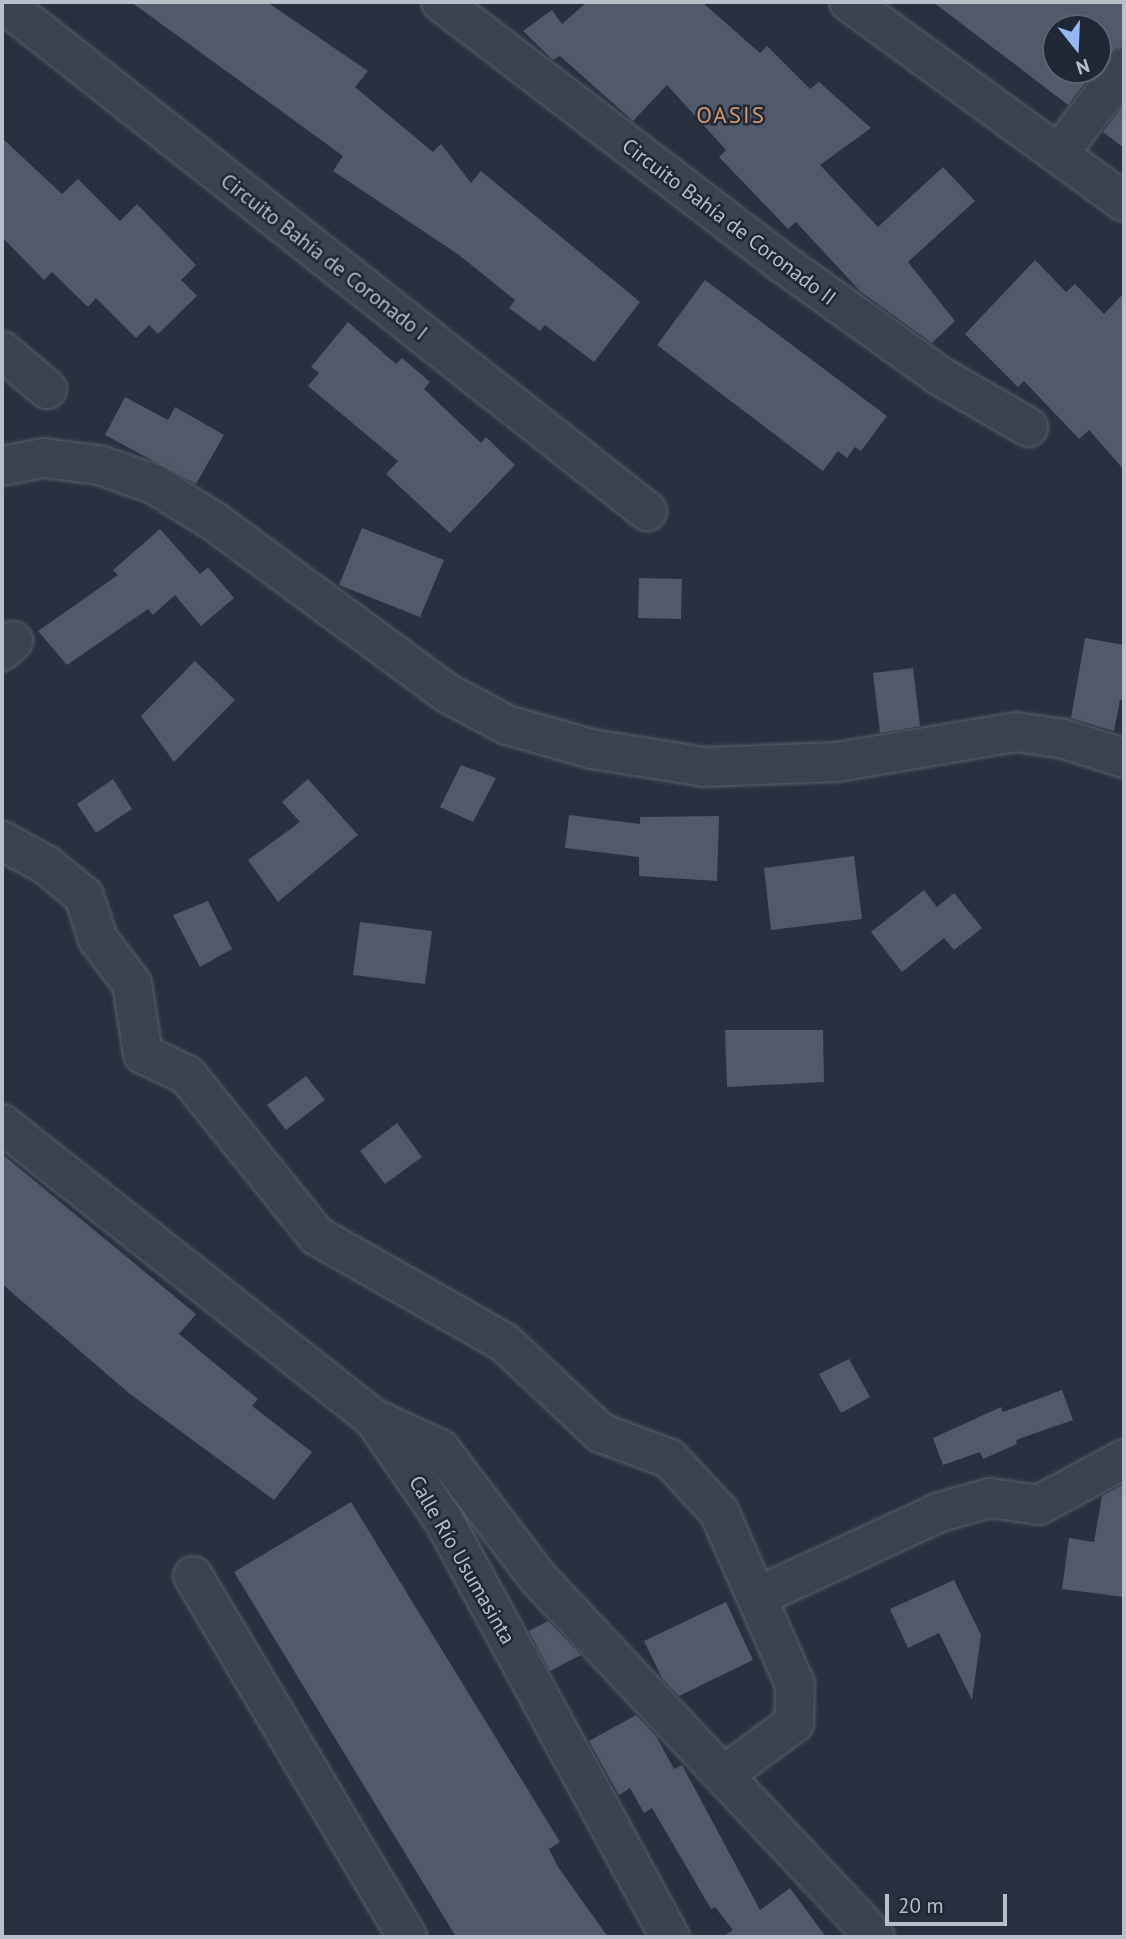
<!DOCTYPE html>
<meta charset="utf-8">
<style>
body{margin:0}
#map{position:relative;width:1126px;height:1939px;overflow:hidden;background:#27313f;font-family:"PT Sans",sans-serif}
div>[style]{position:absolute}
.building>*{inset:0;background:#505a6a}
.roads{filter:drop-shadow(0 0 2px #59616d) drop-shadow(0 0 2px #59616d)}
.street>*{height:38px;margin:-19px;padding:0 19px;transform-origin:19px;border-radius:19px;background:#3b434f}
span{translate:-50% -50%;white-space:nowrap;text-align:center;line-height:1.15;-webkit-text-stroke:5px #202835;paint-order:stroke}
.street-label{font-size:21px;color:#b8bfca}
.neighbourhood-label{font-size:23px;color:#d0986c;letter-spacing:2px}
.frame{position:absolute;inset:0;border:4px solid #b8bfca;pointer-events:none}
.north{position:absolute;left:1042px;top:14px;width:70px;height:70px;box-sizing:border-box;background:#202835;border:2px solid #5d6471;border-radius:50%;rotate:162deg;font-size:19px;font-weight:700;line-height:28px;text-align:center;color:#b8bfca}
.north::after{content:'';display:block;margin:auto;width:24px;height:32px;background:#94b8f3;clip-path:polygon(50% 0,100% 100%,50% 72%,0 100%)}
.scale{position:absolute;left:885px;top:1894px;width:122px;height:32px;box-sizing:border-box;border:4px solid #b8bfca;border-top:0;padding-left:9px;font-size:21px;line-height:24px;white-space:nowrap;color:#b8bfca;-webkit-text-stroke:5px #202835;paint-order:stroke}
</style>
<div id="map">
<div class="building">
<div style="clip-path:polygon(131px 2px,267px 2px,368px 71px,355px 87px,433px 152px,441px 144px,471px 183px,481px 171px,640px 302px,594px 362px,545px 325px,540px 331px,509px 308px,515px 300px,459px 255px,333px 171px,343px 156px)"></div>
<div style="clip-path:polygon(587px 2px,702px 2px,760px 53px,767px 46px,810px 89px,819px 82px,871px 128px,820px 165px,878px 227px,943px 167px,975px 201px,908px 262px,955px 321px,932px 343px,860px 291px,796px 222px,788px 229px,719px 157px,726px 150px,667px 85px,633px 121px,560px 56px,553px 60px,523px 31px,552px 10px,562px 24px)"></div>
<div style="clip-path:polygon(933px 2px,1124px 2px,1124px 47px,1115px 48px,1098px 66px,1098px 28px,1056px 28px,1056px 70px,1095px 70px,1068px 105px)"></div>
<div style="clip-path:polygon(1124px 104px,1124px 148px,1103px 132px)"></div>
<div style="clip-path:polygon(2px 138px,62px 194px,78px 179px,120px 221px,137px 204px,196px 265px,181px 280px,197px 296px,158px 334px,149px 325px,136px 338px,96px 298px,88px 307px,52px 272px,44px 280px,2px 237px)"></div>
<div style="clip-path:polygon(1035px 260px,1066px 292px,1075px 284px,1104px 314px,1124px 293px,1124px 470px,1089px 430px,1079px 439px,1024px 381px,1018px 387px,965px 334px)"></div>
<div style="clip-path:polygon(705px 280px,887px 416px,861px 451px,855px 447px,847px 458px,838px 451px,823px 471px,657px 345px)"></div>
<div style="clip-path:polygon(348px 322px,396px 364px,402px 358px,430px 382px,424px 389px,481px 443px,486px 437px,515px 465px,450px 533px,386px 474px,398px 461px,308px 386px,319px 373px,311px 367px)"></div>
<div style="clip-path:polygon(125px 397px,168px 420px,175px 407px,224px 435px,196px 484px,105px 435px)"></div>
<div style="clip-path:polygon(362px 528px,444px 560px,420px 617px,339px 585px)"></div>
<div style="clip-path:polygon(160px 529px,200px 574px,208px 567px,234px 598px,201px 626px,175px 595px,153px 615px,148px 609px,67px 665px,38px 631px,118px 575px,113px 570px)"></div>
<div style="clip-path:polygon(639px 578px,682px 579px,681px 619px,638px 618px)"></div>
<div style="clip-path:polygon(1085px 638px,1124px 645px,1124px 701px,1120px 700px,1114px 731px,1071px 718px)"></div>
<div style="clip-path:polygon(195px 661px,235px 700px,174px 762px,141px 716px)"></div>
<div style="clip-path:polygon(913px 668px,920px 726px,880px 733px,873px 673px)"></div>
<div style="clip-path:polygon(461px 765px,496px 778px,473px 822px,440px 807px)"></div>
<div style="clip-path:polygon(113px 779px,132px 809px,96px 833px,77px 804px)"></div>
<div style="clip-path:polygon(308px 779px,358px 835px,278px 902px,248px 860px,300px 822px,282px 802px)"></div>
<div style="clip-path:polygon(569px 815px,640px 824px,640px 817px,719px 816px,717px 881px,639px 876px,639px 857px,565px 848px)"></div>
<div style="clip-path:polygon(854px 856px,862px 919px,771px 930px,764px 868px)"></div>
<div style="clip-path:polygon(924px 890px,937px 907px,954px 893px,982px 928px,954px 950px,944px 938px,902px 972px,871px 932px)"></div>
<div style="clip-path:polygon(208px 901px,232px 949px,200px 967px,173px 915px)"></div>
<div style="clip-path:polygon(360px 922px,432px 931px,425px 984px,353px 975px)"></div>
<div style="clip-path:polygon(725px 1030px,823px 1030px,824px 1082px,727px 1087px)"></div>
<div style="clip-path:polygon(306px 1076px,325px 1100px,286px 1130px,267px 1105px)"></div>
<div style="clip-path:polygon(397px 1123px,422px 1157px,385px 1184px,360px 1151px)"></div>
<div style="clip-path:polygon(2px 1154px,196px 1314px,179px 1334px,258px 1399px,252px 1406px,312px 1452px,274px 1500px,130px 1394px,2px 1284px)"></div>
<div style="clip-path:polygon(849px 1359px,870px 1397px,841px 1413px,819px 1374px)"></div>
<div style="clip-path:polygon(1062px 1390px,1073px 1420px,1016px 1440px,1017px 1444px,983px 1459px,980px 1452px,943px 1465px,933px 1438px,1001px 1407px,1003px 1412px)"></div>
<div style="clip-path:polygon(1124px 1484px,1124px 1597px,1062px 1589px,1069px 1538px,1094px 1542px,1102px 1496px)"></div>
<div style="clip-path:polygon(351px 1502px,560px 1842px,549px 1849px,558px 1867px,608px 1937px,456px 1937px,234px 1572px)"></div>
<div style="clip-path:polygon(954px 1580px,981px 1635px,972px 1700px,939px 1633px,908px 1648px,890px 1609px)"></div>
<div style="clip-path:polygon(726px 1602px,753px 1660px,679px 1696px,662px 1678px,644px 1641px)"></div>
<div style="clip-path:polygon(548px 1621px,581px 1655px,550px 1671px,529px 1631px)"></div>
<div style="clip-path:polygon(636px 1715px,656px 1736px,674px 1769px,682px 1765px,760px 1910px,790px 1888px,826px 1937px,723px 1937px,733px 1930px,715px 1907px,711px 1909px,652px 1808px,644px 1813px,630px 1788px,619px 1795px,589px 1741px)"></div>
</div>
<div class="roads">
<div class="street">
<div style="left:2px;top:2px;width:822px;rotate:38.28deg"></div>
<div style="left:441px;top:2px;width:424px;rotate:37.4deg"></div>
<div style="left:778px;top:260px;width:199px;rotate:35.6deg"></div>
<div style="left:940px;top:376px;width:102px;rotate:30.1deg"></div>
<div style="left:849px;top:2px;width:340px;rotate:36deg"></div>
<div style="left:1060px;top:152px;width:106px;rotate:-52.7deg"></div>
<div style="left:2px;top:351px;width:59px;rotate:40.2deg"></div>
<div style="left:2px;top:466px;width:43px;rotate:-10.8deg"></div>
<div style="left:44px;top:458px;width:55px;rotate:7.3deg"></div>
<div style="left:99px;top:465px;width:58px;rotate:19.1deg"></div>
<div style="left:154px;top:484px;width:72px;rotate:31.9deg"></div>
<div style="left:215px;top:522px;width:288px;rotate:36.4deg"></div>
<div style="left:447px;top:693px;width:68px;rotate:28.1deg"></div>
<div style="left:507px;top:725px;width:88px;rotate:15.8deg"></div>
<div style="left:592px;top:749px;width:114px;rotate:9.1deg"></div>
<div style="left:705px;top:767px;width:132px;rotate:-2.2deg"></div>
<div style="left:837px;top:762px;width:181px;rotate:-9.5deg"></div>
<div style="left:1016px;top:732px;width:49px;rotate:8.3deg"></div>
<div style="left:1064px;top:739px;width:63px;rotate:17.6deg"></div>
<div style="left:2px;top:651px;width:15px;rotate:-42deg"></div>
<div style="left:2px;top:841px;width:50px;rotate:28.6deg"></div>
<div style="left:46px;top:865px;width:49px;rotate:39.2deg"></div>
<div style="left:84px;top:896px;width:45px;rotate:72deg"></div>
<div style="left:98px;top:939px;width:56px;rotate:52.9deg"></div>
<div style="left:132px;top:984px;width:71px;rotate:81.1deg"></div>
<div style="left:143px;top:1054px;width:49px;rotate:25.5deg"></div>
<div style="left:187px;top:1075px;width:207px;rotate:51.1deg"></div>
<div style="left:317px;top:1236px;width:216px;rotate:29.6deg"></div>
<div style="left:505px;top:1343px;width:132px;rotate:43.2deg"></div>
<div style="left:601px;top:1433px;width:74px;rotate:20.6deg"></div>
<div style="left:670px;top:1459px;width:72px;rotate:47.2deg"></div>
<div style="left:719px;top:1512px;width:188px;rotate:66.2deg"></div>
<div style="left:795px;top:1684px;width:39px;rotate:91deg"></div>
<div style="left:794px;top:1723px;width:86px;rotate:143.5deg"></div>
<div style="left:2px;top:1124px;width:475px;rotate:38.4deg"></div>
<div style="left:374px;top:1419px;width:121px;rotate:55.4deg"></div>
<div style="left:443px;top:1519px;width:476px;rotate:61.5deg"></div>
<div style="left:375px;top:1419px;width:72px;rotate:24.8deg"></div>
<div style="left:440px;top:1449px;width:162px;rotate:52.8deg"></div>
<div style="left:538px;top:1578px;width:492px;rotate:46.8deg"></div>
<div style="left:193px;top:1576px;width:420px;rotate:59.3deg"></div>
<div style="left:759px;top:1596px;width:200px;rotate:-24.9deg"></div>
<div style="left:940px;top:1512px;width:52px;rotate:-15.6deg"></div>
<div style="left:990px;top:1498px;width:49px;rotate:8.1deg"></div>
<div style="left:1039px;top:1505px;width:97px;rotate:-28.4deg"></div>
</div>
</div>
<div class="street-label">
<span style="left:729px;top:222px;rotate:37deg">Circuito Bahía de Coronado II</span>
<span style="left:324px;top:257px;rotate:38deg">Circuito Bahía de Coronado I</span>
<span style="left:462px;top:1560px;rotate:60deg">Calle Río Usumasinta</span>
</div>
<div class="neighbourhood-label">
<span style="left:731px;top:115px">OASIS</span>
</div>
<div class="frame"></div>
<div class="north">N</div>
<div class="scale">20 m</div>
</div>
